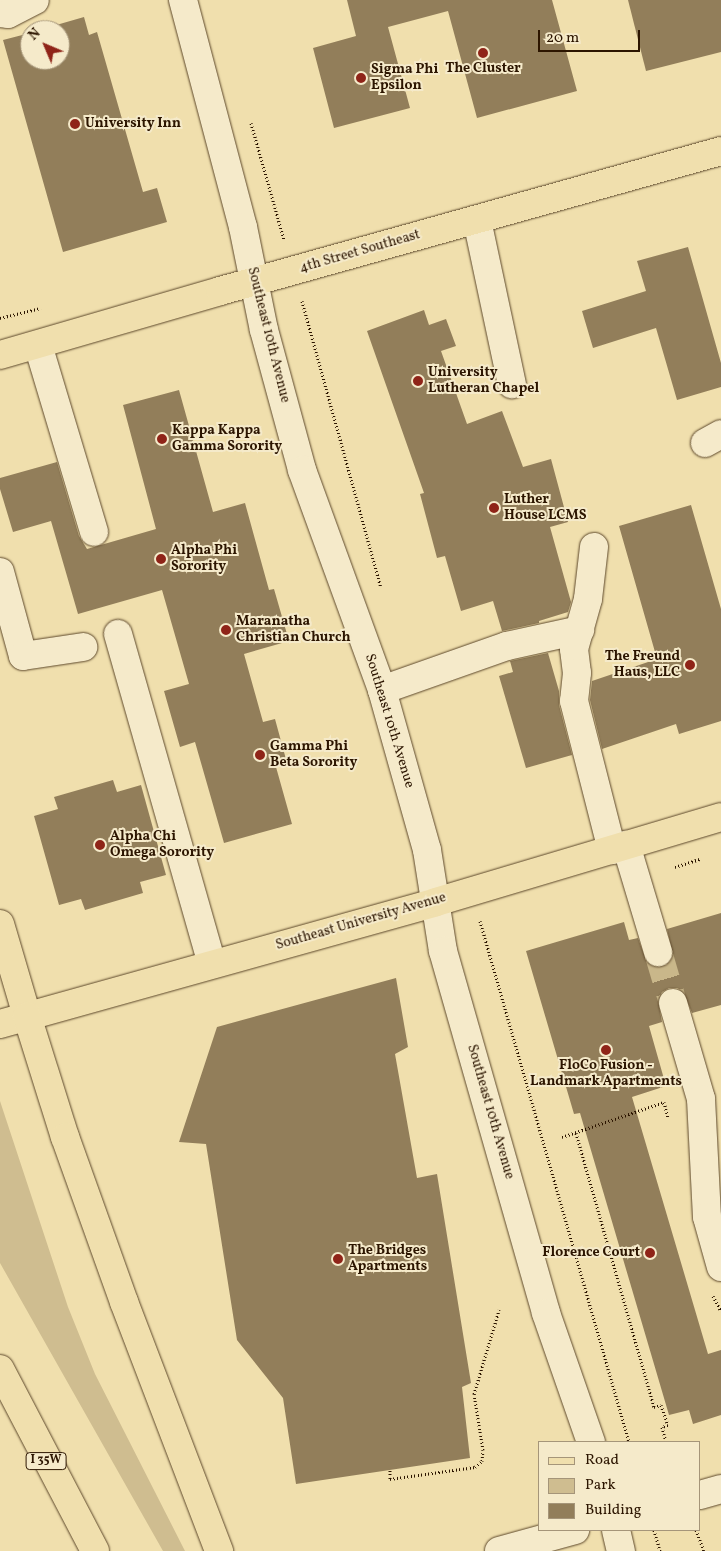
<!DOCTYPE html>
<style>
body{margin:0}
#map{position:relative;width:721px;height:1551px;overflow:hidden;background:#f0dfad;font-family:Vollkorn,serif}
div>[style]{position:absolute}
.green>*{inset:0;background:#cfbd90}
.building>*{inset:0;background:#927e5a}
.minor-tunnel>*{height:28px;margin-top:-14px;transform-origin:0;background:repeating-linear-gradient(90deg,#c9b78a 0 28px,transparent 0 42px)}
.path>*{height:3px;margin-top:-1.5px;transform-origin:0;background:repeating-linear-gradient(90deg,#2c1500 0 1px,transparent 0 3.5px)}
.roads{filter:drop-shadow(0 0 1px #5d482b) drop-shadow(0 0 1px #5d482b)}
.minor>*{height:28px;margin:-14px;padding:0 14px;transform-origin:14px;border-radius:14px;background:#f5eaca}
.major>*{height:28px;margin:-14px;padding:0 14px;transform-origin:14px;border-radius:14px;background:#f0dfad}
.highway>*{height:28px;margin:-14px;padding:0 14px;transform-origin:14px;border-radius:14px;background:#f0dfad}
.dots>*{width:14px;height:14px;translate:-50% -50%;box-sizing:border-box;border:2px solid #f5eaca;border-radius:50%}
span{translate:-50% -50%;white-space:nowrap;text-align:center;line-height:1.15;-webkit-text-stroke:4px #f5eaca;paint-order:stroke}
.shield-label span{padding:1px 4px;background:#f5eaca;border:1px solid;border-radius:4px;-webkit-text-stroke-width:0}
.shield-label{font-size:12px;color:#2c1500;font-weight:700}
.poi-label{font-size:14px;color:#2c1500;font-weight:700}
.left{translate:0 -50%;text-align:left}
.right{translate:-100% -50%;text-align:right}
.street-label{font-size:14px;color:#2c1500}
.legend{position:absolute;left:538px;top:1441px;width:162px;height:90px;box-sizing:border-box;background:#f5eaca;border:1px solid #a59579;margin:0;padding:6px 9px;list-style:none;font-size:15px;color:#2c1500}
.legend li{display:flex;align-items:center;gap:10px;height:25px}
.legend b{width:25px;border:1px solid #a59579}
.north{position:absolute;left:20px;top:20px;width:50px;height:50px;box-sizing:border-box;background:#f5eaca;border:1px solid #a59579;border-radius:50%;rotate:315deg;font-size:14px;font-weight:700;line-height:20px;text-align:center;color:#2c1500}
.north::after{content:'';display:block;margin:auto;width:18px;height:22px;background:#8f2418;clip-path:polygon(50% 0,100% 100%,50% 72%,0 100%)}
.scale{position:absolute;left:538px;top:30px;width:102px;height:22px;box-sizing:border-box;border:2px solid #2c1500;border-top:0;padding-left:6px;font-size:15px;line-height:18px;white-space:nowrap;color:#2c1500;-webkit-text-stroke:4px #f5eaca;paint-order:stroke}
</style>
<div id="map">
<div class="green">
<div style="clip-path:polygon(0 1101px,68px 1307px,95px 1374px,185px 1551px,163px 1551px,0 1263px)"></div>
</div>
<div class="building">
<div style="clip-path:polygon(347px 0,552px 0,577px 91px,477px 118px,448px 11px,388px 27px,410px 108px,334px 128px,313px 48px,356px 36px)"></div>
<div style="clip-path:polygon(628px 0,721px 0,721px 52px,646px 71px)"></div>
<div style="clip-path:polygon(84px 17px,89px 35px,97px 32px,143px 192px,157px 188px,167px 222px,63px 252px,3px 40px,30px 33px,30px 60px,60px 60px,60px 30px,39px 30px)"></div>
<div style="clip-path:polygon(688px 247px,721px 363px,721px 387px,677px 400px,656px 328px,593px 348px,582px 311px,646px 291px,637px 261px)"></div>
<div style="clip-path:polygon(424px 310px,429px 325px,446px 319px,456px 346px,441px 351px,467px 424px,502px 411px,523px 467px,551px 459px,568px 522px,550px 527px,571px 602px,568px 612px,539px 621px,539px 623px,502px 631px,493px 601px,461px 611px,445px 556px,437px 558px,420px 494px,424px 493px,367px 331px)"></div>
<div style="clip-path:polygon(179px 390px,213px 512px,245px 503px,269px 590px,274px 589px,289px 641px,244px 654px,263px 722px,275px 719px,287px 763px,276px 767px,292px 824px,224px 843px,195px 742px,180px 747px,164px 691px,189px 684px,162px 590px,78px 614px,51px 521px,13px 532px,0 489px,0 478px,57px 462px,79px 536px,87px 549px,156px 529px,123px 405px)"></div>
<div style="clip-path:polygon(691px 505px,721px 609px,721px 721px,679px 734px,676px 724px,602px 749px,590px 700px,592px 681px,657px 659px,619px 526px)"></div>
<div style="clip-path:polygon(548px 653px,559px 691px,559px 705px,572px 755px,526px 768px,499px 676px,513px 672px,510px 661px)"></div>
<div style="clip-path:polygon(113px 780px,117px 792px,141px 785px,166px 875px,140px 882px,143px 893px,85px 910px,81px 899px,59px 905px,34px 816px,58px 809px,54px 797px)"></div>
<div style="clip-path:polygon(721px 913px,721px 1005px,692px 1013px,683px 991px,677px 988px,669px 988px,662px 992px,658px 1000px,662px 1022px,649px 1026px,666px 1086px,632px 1097px,708px 1354px,721px 1350px,721px 1415px,693px 1424px,689px 1410px,669px 1415px,580px 1113px,574px 1114px,526px 951px,624px 922px,629px 940px,638px 938px,647px 963px,654px 967px,662px 967px,669px 963px,673px 955px,667px 929px)"></div>
<div style="clip-path:polygon(396px 978px,408px 1047px,395px 1054px,417px 1178px,437px 1174px,471px 1383px,462px 1387px,470px 1458px,296px 1484px,283px 1398px,237px 1340px,206px 1144px,179px 1142px,217px 1027px)"></div>
</div>
<div class="minor-tunnel">
<div style="left:658px;top:952px;width:53px;rotate:73.6deg"></div>
</div>
<div class="path">
<div style="left:251px;top:123px;width:122px;rotate:74.2deg"></div>
<div style="left:302px;top:301px;width:297px;rotate:74.6deg"></div>
<div style="left:0;top:318px;width:42px;rotate:-13.7deg"></div>
<div style="left:675px;top:867px;width:26px;rotate:-18deg"></div>
<div style="left:480px;top:921px;width:542px;rotate:74.04deg"></div>
<div style="left:576px;top:1133px;width:285px;rotate:74.1deg"></div>
<div style="left:654px;top:1407px;width:7px;rotate:-16deg"></div>
<div style="left:661px;top:1405px;width:21px;rotate:71deg"></div>
<div style="left:668px;top:1425px;width:6px;rotate:162deg"></div>
<div style="left:662px;top:1427px;width:16px;rotate:75deg"></div>
<div style="left:562px;top:1137px;width:108px;rotate:-18.9deg"></div>
<div style="left:664px;top:1102px;width:16px;rotate:76deg"></div>
<div style="left:713px;top:1296px;width:17px;rotate:62deg"></div>
<div style="left:390px;top:1470px;width:9px;rotate:90deg"></div>
<div style="left:390px;top:1479px;width:86px;rotate:-8deg"></div>
<div style="left:475px;top:1467px;width:9px;rotate:-41deg"></div>
<div style="left:482px;top:1461px;width:11px;rotate:-85deg"></div>
<div style="left:483px;top:1450px;width:57px;rotate:-99.1deg"></div>
<div style="left:474px;top:1394px;width:88px;rotate:-73.4deg"></div>
<div style="left:654px;top:1530px;width:22px;rotate:74deg"></div>
<div style="left:696px;top:1530px;width:22px;rotate:69deg"></div>
</div>
<div class="roads">
<div class="minor">
<div style="left:183px;top:0;width:235px;rotate:75.2deg"></div>
<div style="left:243px;top:227px;width:105px;rotate:78.5deg"></div>
<div style="left:264px;top:330px;width:145px;rotate:74.8deg"></div>
<div style="left:302px;top:470px;width:234px;rotate:70deg"></div>
<div style="left:382px;top:690px;width:166px;rotate:74.3deg"></div>
<div style="left:427px;top:850px;width:102px;rotate:81deg"></div>
<div style="left:443px;top:951px;width:376px;rotate:74.1deg"></div>
<div style="left:546px;top:1313px;width:137px;rotate:70.8deg"></div>
<div style="left:0;top:13px;width:8px;rotate:7deg"></div>
<div style="left:8px;top:14px;width:30px;rotate:-27deg"></div>
<div style="left:477px;top:220px;width:168px;rotate:78deg"></div>
<div style="left:38px;top:345px;width:195px;rotate:73.3deg"></div>
<div style="left:705px;top:443px;width:18px;rotate:-29deg"></div>
<div style="left:594px;top:547px;width:52px;rotate:96.6deg"></div>
<div style="left:588px;top:599px;width:52px;rotate:105.6deg"></div>
<div style="left:574px;top:649px;width:24px;rotate:83deg"></div>
<div style="left:577px;top:673px;width:28px;rotate:96deg"></div>
<div style="left:574px;top:701px;width:154px;rotate:75.7deg"></div>
<div style="left:0;top:572px;width:87px;rotate:74.7deg"></div>
<div style="left:23px;top:656px;width:61px;rotate:-8.5deg"></div>
<div style="left:118px;top:634px;width:343px;rotate:74.1deg"></div>
<div style="left:382px;top:690px;width:133px;rotate:-19.4deg"></div>
<div style="left:507px;top:646px;width:75px;rotate:-12.4deg"></div>
<div style="left:626px;top:845px;width:112px;rotate:73.3deg"></div>
<div style="left:673px;top:1003px;width:100px;rotate:73.7deg"></div>
<div style="left:701px;top:1099px;width:118px;rotate:87.1deg"></div>
<div style="left:707px;top:1217px;width:52px;rotate:74.4deg"></div>
<div style="left:700px;top:1495px;width:22px;rotate:-16deg"></div>
<div style="left:616px;top:1530px;width:22px;rotate:77deg"></div>
<div style="left:499px;top:1551px;width:79px;rotate:-15.4deg"></div>
</div>
<div class="major">
<div style="left:0;top:355px;width:229px;rotate:-16.2deg"></div>
<div style="left:220px;top:291px;width:520px;rotate:-15.61deg"></div>
<div style="left:0;top:924px;width:96px;rotate:73.6deg"></div>
<div style="left:0;top:1024px;width:453px;rotate:-15.6deg"></div>
<div style="left:436px;top:902px;width:297px;rotate:-16.6deg"></div>
</div>
<div class="highway">
<div style="left:27px;top:1016px;width:127px;rotate:72.6deg"></div>
<div style="left:65px;top:1137px;width:175px;rotate:70.3deg"></div>
<div style="left:124px;top:1302px;width:267px;rotate:69.1deg"></div>
<div style="left:0;top:1369px;width:205px;rotate:62.4deg"></div>
</div>
</div>
<div class="dots">
<div style="left:483px;top:53px;background:#8f2418"></div>
<div style="left:361px;top:78px;background:#8f2418"></div>
<div style="left:75px;top:124px;background:#8f2418"></div>
<div style="left:418px;top:381px;background:#8f2418"></div>
<div style="left:162px;top:439px;background:#8f2418"></div>
<div style="left:494px;top:508px;background:#8f2418"></div>
<div style="left:161px;top:559px;background:#8f2418"></div>
<div style="left:226px;top:630px;background:#8f2418"></div>
<div style="left:690px;top:665px;background:#8f2418"></div>
<div style="left:260px;top:755px;background:#8f2418"></div>
<div style="left:100px;top:845px;background:#8f2418"></div>
<div style="left:606px;top:1050px;background:#8f2418"></div>
<div style="left:650px;top:1253px;background:#8f2418"></div>
<div style="left:338px;top:1259px;background:#8f2418"></div>
</div>
<div class="shield-label">
<span style="left:46px;top:1461px">I 35W</span>
</div>
<div class="poi-label">
<span style="left:483px;top:69px">The Cluster</span>
<span class="left" style="left:371px;top:78px">Sigma Phi<br>Epsilon</span>
<span class="left" style="left:85px;top:124px">University Inn</span>
<span class="left" style="left:428px;top:381px">University<br>Lutheran Chapel</span>
<span class="left" style="left:172px;top:439px">Kappa Kappa<br>Gamma Sorority</span>
<span class="left" style="left:504px;top:508px">Luther<br>House LCMS</span>
<span class="left" style="left:171px;top:559px">Alpha Phi<br>Sorority</span>
<span class="left" style="left:236px;top:630px">Maranatha<br>Christian Church</span>
<span class="right" style="left:680px;top:665px">The Freund<br>Haus, LLC</span>
<span class="left" style="left:270px;top:755px">Gamma Phi<br>Beta Sorority</span>
<span class="left" style="left:110px;top:845px">Alpha Chi<br>Omega Sorority</span>
<span style="left:606px;top:1074px">FloCo Fusion -<br>Landmark Apartments</span>
<span class="left" style="left:348px;top:1259px">The Bridges<br>Apartments</span>
<span class="right" style="left:640px;top:1253px">Florence Court</span>
</div>
<div class="street-label">
<span style="left:360px;top:252px;rotate:-16deg">4th Street Southeast</span>
<span style="left:268px;top:335px;rotate:76deg">Southeast 10th Avenue</span>
<span style="left:389px;top:721px;rotate:73deg">Southeast 10th Avenue</span>
<span style="left:361px;top:922px;rotate:-16deg">Southeast University Avenue</span>
<span style="left:490px;top:1112px;rotate:74deg">Southeast 10th Avenue</span>
</div>
<ul class="legend">
<li><b style="height:6px;background:#f0dfad"></b>Road</li>
<li><b style="height:14px;background:#cfbd90"></b>Park</li>
<li><b style="height:14px;background:#927e5a"></b>Building</li>
</ul>
<div class="north">N</div>
<div class="scale">20 m</div>
</div>
